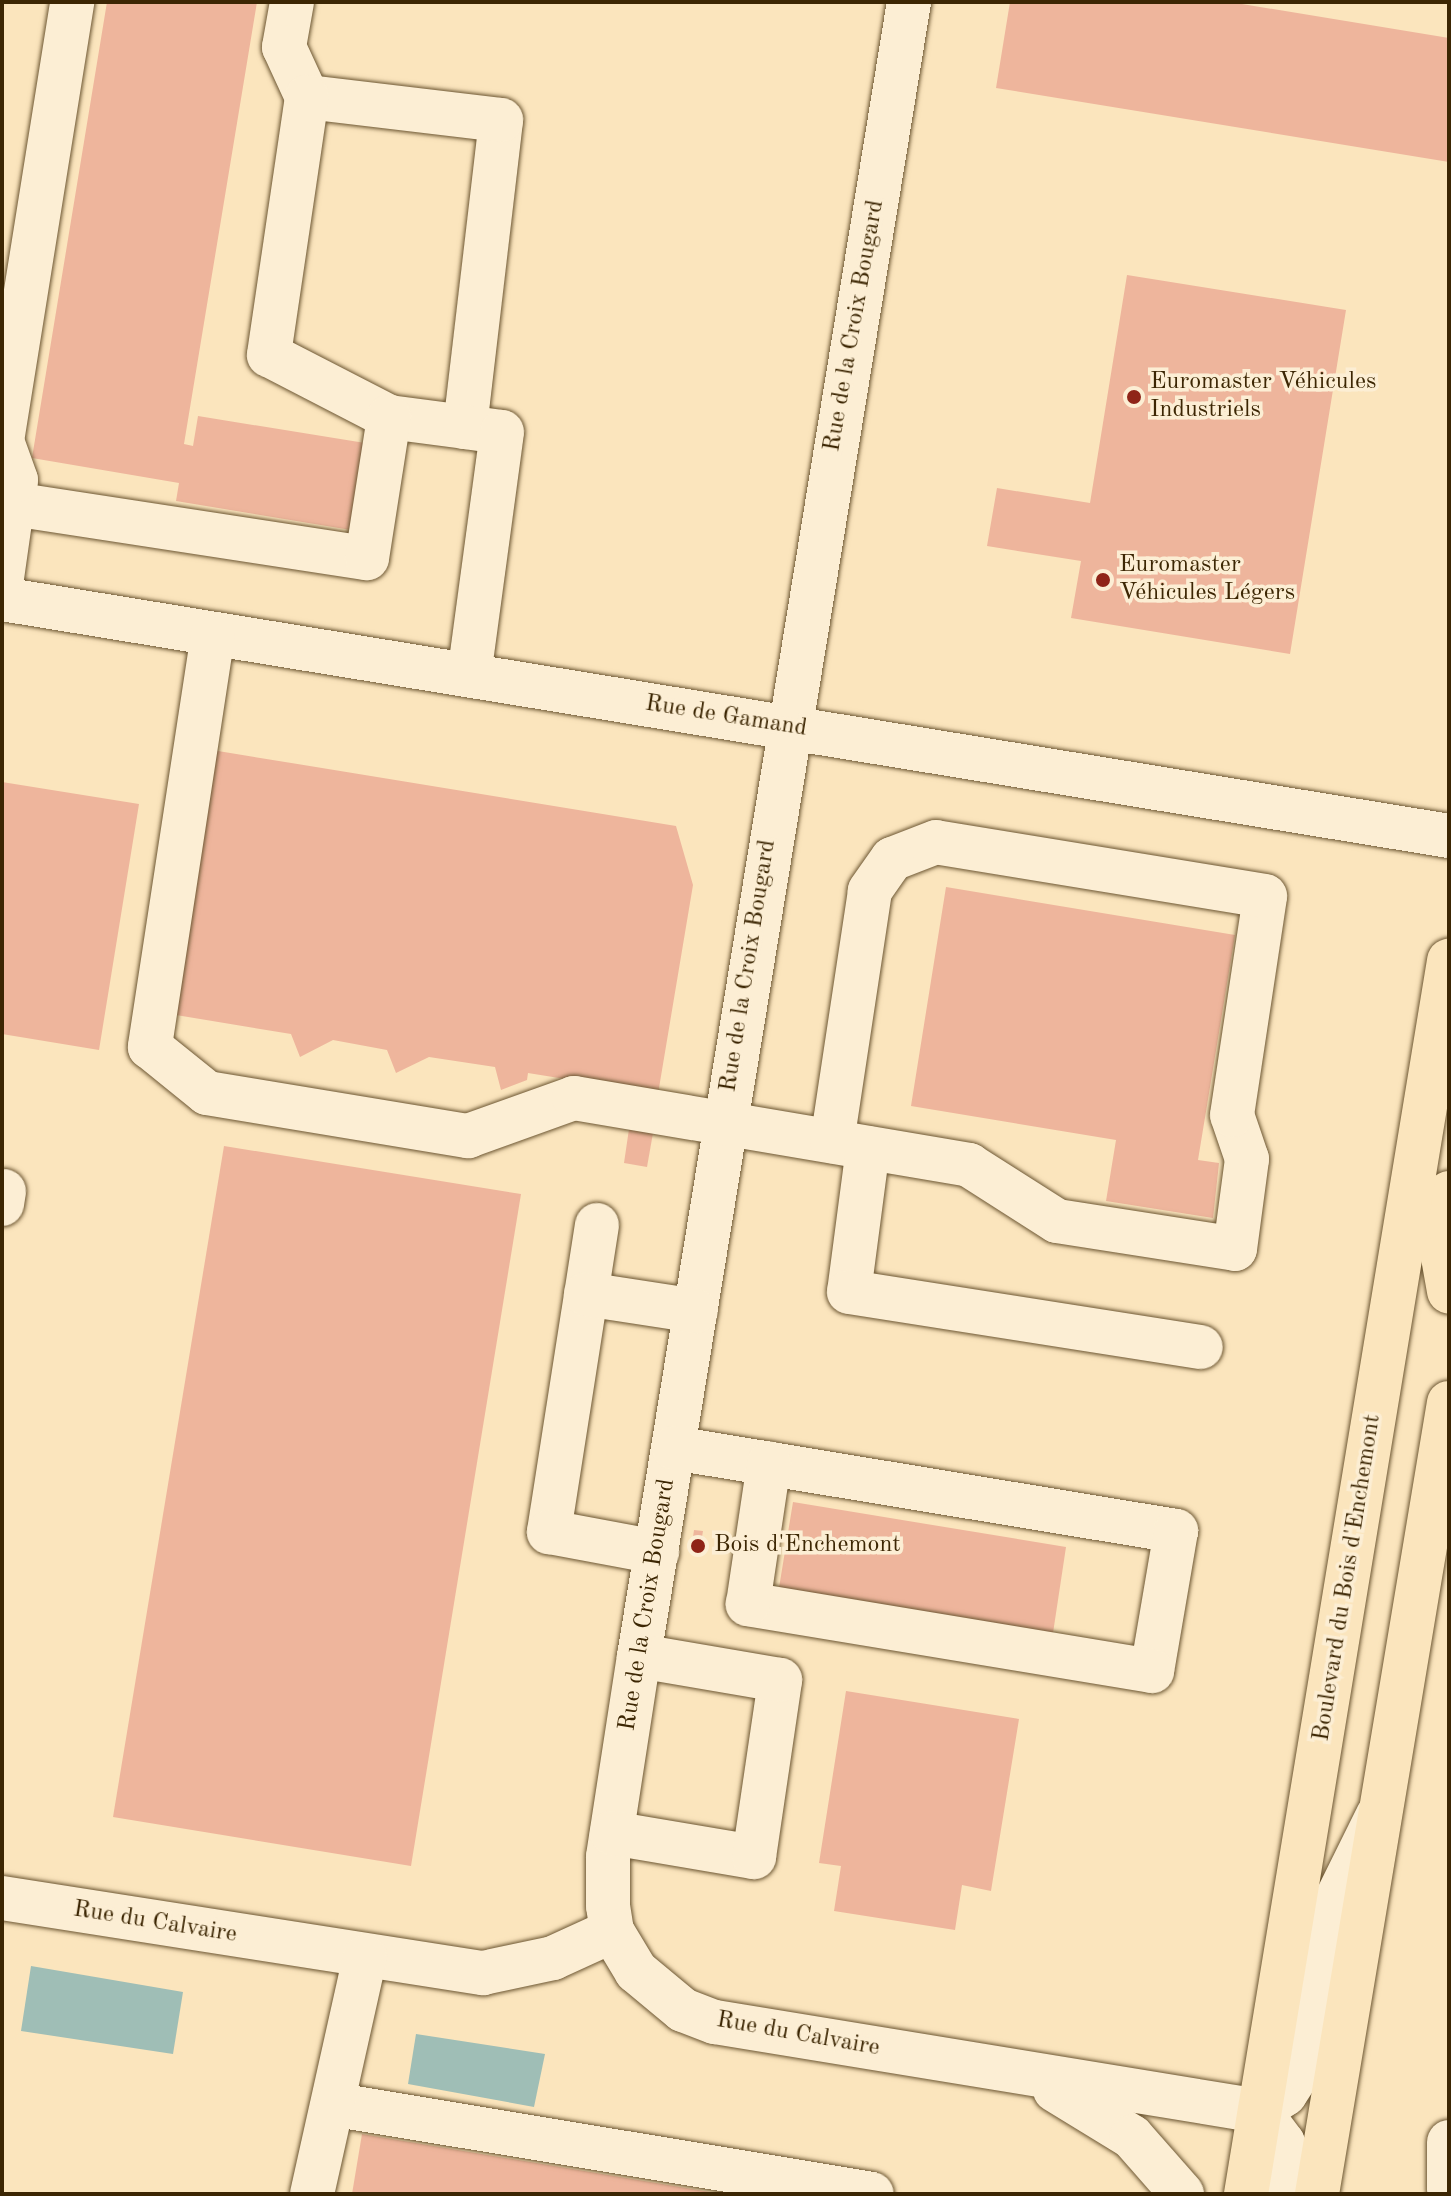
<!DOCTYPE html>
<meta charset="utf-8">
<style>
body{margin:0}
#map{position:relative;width:1451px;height:2196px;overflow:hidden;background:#fbe5bd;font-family:"Old Standard TT",serif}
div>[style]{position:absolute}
.water>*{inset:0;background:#9fbeb6}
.building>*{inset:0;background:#eeb59c}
.roads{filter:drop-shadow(0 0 2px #6c5632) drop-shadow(0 0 2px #6c5632)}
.minor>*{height:44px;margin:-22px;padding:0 22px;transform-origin:22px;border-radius:22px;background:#fceed4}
.major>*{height:44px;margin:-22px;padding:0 22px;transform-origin:22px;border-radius:22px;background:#fbe5bd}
.dots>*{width:22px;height:22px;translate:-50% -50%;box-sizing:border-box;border:4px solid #fceed4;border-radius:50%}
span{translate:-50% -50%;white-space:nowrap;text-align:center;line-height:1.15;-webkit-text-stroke:7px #fceed4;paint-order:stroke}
.street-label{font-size:24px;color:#3c2603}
.poi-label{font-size:24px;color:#3c2603}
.left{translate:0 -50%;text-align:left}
.frame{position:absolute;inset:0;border:4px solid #3c2603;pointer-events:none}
</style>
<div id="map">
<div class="water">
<div style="clip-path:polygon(31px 1966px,183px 1992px,173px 2054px,21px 2031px)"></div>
<div style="clip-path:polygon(416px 2034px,545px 2054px,534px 2107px,408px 2084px)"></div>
</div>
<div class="building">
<div style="clip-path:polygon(107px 2px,257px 2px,184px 444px,193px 446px,198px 416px,365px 443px,351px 530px,176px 501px,179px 483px,32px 458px)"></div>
<div style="clip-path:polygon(1010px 2px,1230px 2px,1449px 38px,1449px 162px,996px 88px)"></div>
<div style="clip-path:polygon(1127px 275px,1346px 310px,1290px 654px,1071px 618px,1081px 561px,987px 546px,997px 488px,1090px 503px)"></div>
<div style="clip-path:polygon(212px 750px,676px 826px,693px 885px,658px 1094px,528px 1073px,527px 1080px,501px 1090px,495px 1067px,429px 1057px,396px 1073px,387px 1050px,333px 1040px,300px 1057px,291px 1034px,170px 1014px)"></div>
<div style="clip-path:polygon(2px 782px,139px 804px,99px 1050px,2px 1034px)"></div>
<div style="clip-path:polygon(946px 887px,1235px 935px,1198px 1160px,1219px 1163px,1213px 1218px,1106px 1201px,1116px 1140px,911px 1106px)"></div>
<div style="clip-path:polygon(629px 1129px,653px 1133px,647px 1167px,624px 1163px)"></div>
<div style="clip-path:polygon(224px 1146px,521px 1194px,411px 1866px,113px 1817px)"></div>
<div style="clip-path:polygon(793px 1502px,1066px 1547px,1053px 1633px,779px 1588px)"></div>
<div style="clip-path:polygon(694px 1530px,703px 1531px,699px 1554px,691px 1552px)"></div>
<div style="clip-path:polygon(846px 1691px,1019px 1719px,991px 1891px,962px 1885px,955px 1930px,834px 1911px,841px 1866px,819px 1863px)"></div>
<div style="clip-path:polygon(362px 2134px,710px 2192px,710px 2194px,352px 2194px)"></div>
</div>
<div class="roads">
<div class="minor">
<div style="left:292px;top:2px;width:46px;rotate:100.1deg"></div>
<div style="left:284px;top:47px;width:55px;rotate:65.3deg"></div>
<div style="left:909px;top:2px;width:1676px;rotate:99.27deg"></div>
<div style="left:639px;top:1656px;width:203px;rotate:98.8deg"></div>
<div style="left:608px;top:1857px;width:49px;rotate:90deg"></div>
<div style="left:608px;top:1906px;width:25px;rotate:81deg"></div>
<div style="left:612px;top:1931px;width:47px;rotate:59deg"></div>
<div style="left:636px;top:1971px;width:61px;rotate:39.7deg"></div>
<div style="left:683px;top:2010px;width:34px;rotate:21deg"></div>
<div style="left:715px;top:2022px;width:551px;rotate:9.29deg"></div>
<div style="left:465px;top:427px;width:309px;rotate:-83.3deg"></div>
<div style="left:501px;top:120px;width:195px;rotate:-173.2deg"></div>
<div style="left:307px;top:97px;width:261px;rotate:98.4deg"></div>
<div style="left:269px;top:355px;width:135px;rotate:27.3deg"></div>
<div style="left:389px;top:417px;width:77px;rotate:7.5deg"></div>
<div style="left:465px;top:427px;width:37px;rotate:8deg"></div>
<div style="left:502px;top:432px;width:245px;rotate:97.7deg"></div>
<div style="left:13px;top:504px;width:358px;rotate:8.7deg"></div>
<div style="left:367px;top:558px;width:143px;rotate:-81.1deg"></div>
<div style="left:2px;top:578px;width:99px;rotate:-81.9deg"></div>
<div style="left:16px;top:480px;width:41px;rotate:-109.7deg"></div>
<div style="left:2px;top:441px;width:445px;rotate:-80.9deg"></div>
<div style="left:2px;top:599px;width:1466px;rotate:9.3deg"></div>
<div style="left:213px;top:634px;width:418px;rotate:98.7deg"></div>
<div style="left:150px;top:1047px;width:73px;rotate:38.9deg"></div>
<div style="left:207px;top:1093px;width:265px;rotate:9.4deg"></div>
<div style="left:468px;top:1136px;width:113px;rotate:-19.7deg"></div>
<div style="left:574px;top:1098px;width:401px;rotate:9.6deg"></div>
<div style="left:969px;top:1165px;width:104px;rotate:32.5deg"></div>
<div style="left:1057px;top:1221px;width:180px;rotate:8.9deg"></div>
<div style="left:1235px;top:1249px;width:91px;rotate:-82.4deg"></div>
<div style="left:1247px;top:1159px;width:46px;rotate:-108.8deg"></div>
<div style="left:1232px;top:1115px;width:221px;rotate:-81.4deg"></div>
<div style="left:1265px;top:896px;width:333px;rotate:-170.7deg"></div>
<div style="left:936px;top:842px;width:47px;rotate:158.9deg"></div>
<div style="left:892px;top:859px;width:39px;rotate:125deg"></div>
<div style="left:870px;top:891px;width:253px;rotate:98.6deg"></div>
<div style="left:868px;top:1148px;width:145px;rotate:97.5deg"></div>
<div style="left:849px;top:1292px;width:356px;rotate:8.9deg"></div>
<div style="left:2px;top:1204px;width:13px;rotate:-81deg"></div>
<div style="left:597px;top:1225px;width:311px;rotate:98.9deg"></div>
<div style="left:549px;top:1532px;width:110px;rotate:10.5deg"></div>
<div style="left:586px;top:1294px;width:111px;rotate:8.8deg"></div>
<div style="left:674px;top:1448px;width:509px;rotate:9.39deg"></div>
<div style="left:1176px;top:1531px;width:142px;rotate:99.7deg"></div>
<div style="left:1152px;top:1671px;width:410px;rotate:-170.6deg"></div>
<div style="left:748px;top:1604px;width:142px;rotate:-81.5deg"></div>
<div style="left:612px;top:1833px;width:144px;rotate:9.6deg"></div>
<div style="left:754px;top:1857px;width:179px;rotate:-81.6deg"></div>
<div style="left:780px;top:1680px;width:143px;rotate:-170.3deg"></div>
<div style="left:2px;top:1898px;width:487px;rotate:8.9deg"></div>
<div style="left:483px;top:1973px;width:72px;rotate:-12.1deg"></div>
<div style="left:553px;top:1958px;width:65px;rotate:-24.6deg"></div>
<div style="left:1055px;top:2090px;width:90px;rotate:31.4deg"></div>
<div style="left:1132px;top:2137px;width:76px;rotate:48.7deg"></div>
<div style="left:337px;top:2105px;width:542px;rotate:9.44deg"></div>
<div style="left:1259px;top:2111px;width:31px;rotate:-33deg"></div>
<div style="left:1285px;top:2094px;width:31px;rotate:-57deg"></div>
<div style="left:1302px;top:2068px;width:167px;rotate:-79deg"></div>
<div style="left:1334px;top:1904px;width:99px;rotate:-63.7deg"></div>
<div style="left:1259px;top:2111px;width:40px;rotate:53deg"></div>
<div style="left:1283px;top:2143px;width:51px;rotate:84.4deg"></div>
<div style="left:1449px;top:2142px;width:48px;rotate:90deg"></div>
<div style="left:312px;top:2194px;width:243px;rotate:-77.4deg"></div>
</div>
<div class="major">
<div style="left:1449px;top:1193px;width:64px;rotate:95.4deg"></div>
<div style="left:1443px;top:1257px;width:35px;rotate:80deg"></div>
<div style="left:1246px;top:2194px;width:1250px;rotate:-80.65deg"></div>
<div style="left:1317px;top:2194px;width:802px;rotate:-80.53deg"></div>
</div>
</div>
<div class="dots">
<div style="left:1134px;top:397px;background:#8f2418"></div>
<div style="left:1103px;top:580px;background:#8f2418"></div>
<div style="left:698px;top:1546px;background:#8f2418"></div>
</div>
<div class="street-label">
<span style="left:855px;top:326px;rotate:-80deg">Rue de la Croix Bougard</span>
<span style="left:726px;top:717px;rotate:9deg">Rue de Gamand</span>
<span style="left:749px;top:966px;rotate:-81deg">Rue de la Croix Bougard</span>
<span style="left:1348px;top:1578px;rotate:-81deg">Boulevard du Bois d'Enchemont</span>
<span style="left:648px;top:1605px;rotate:-81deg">Rue de la Croix Bougard</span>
<span style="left:155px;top:1923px;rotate:9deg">Rue du Calvaire</span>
<span style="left:798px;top:2035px;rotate:10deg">Rue du Calvaire</span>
</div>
<div class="poi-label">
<span class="left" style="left:1150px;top:397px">Euromaster Véhicules<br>Industriels</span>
<span class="left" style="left:1119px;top:580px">Euromaster<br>Véhicules Légers</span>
<span class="left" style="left:714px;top:1546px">Bois d'Enchemont</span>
</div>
<div class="frame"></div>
</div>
